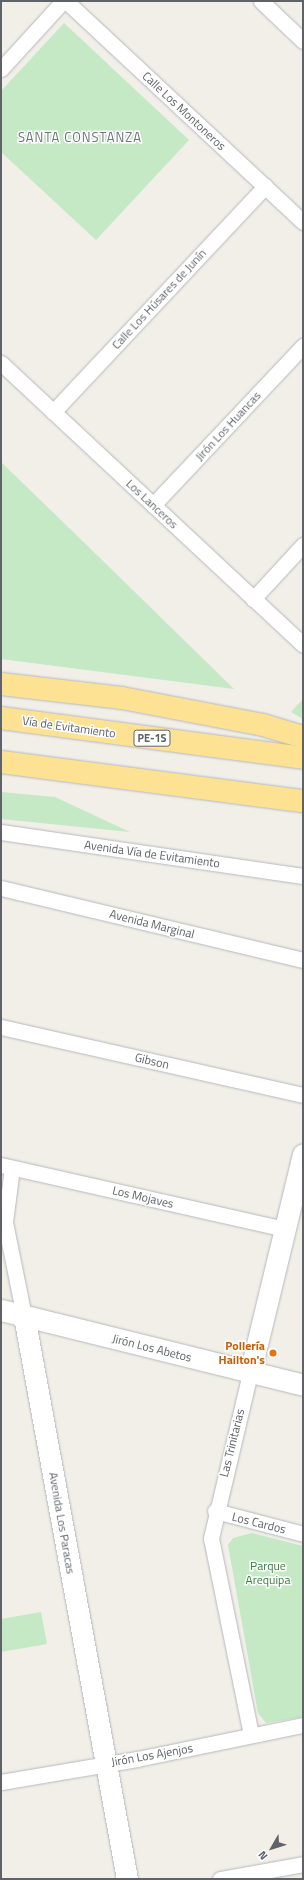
<!DOCTYPE html>
<meta charset="utf-8">
<style>
body{margin:0}
#map{position:relative;width:304px;height:1880px;overflow:hidden;background:#f1efe8;font-family:"Titillium Web",sans-serif}
div>[style]{position:absolute}
.green>*{inset:0;background:#c5e8c5}
.roads{filter:drop-shadow(0 0 1px #b5b8bc) drop-shadow(0 0 1px #b5b8bc)}
.street>*{height:15px;margin:-7.5px;padding:0 7.5px;transform-origin:7.5px;border-radius:7.5px;background:#fff}
.secondary>*{height:21px;margin:-10.5px;padding:0 10.5px;transform-origin:10.5px;border-radius:10.5px;background:#fff}
.highway>*{height:22px;margin:-11px;padding:0 11px;transform-origin:11px;border-radius:11px;background:#fde293}
.dots>*{width:11px;height:11px;translate:-50% -50%;box-sizing:border-box;border:2px solid #fff;border-radius:50%}
span{translate:-50% -50%;white-space:nowrap;text-align:center;line-height:1.15;-webkit-text-stroke:3px #fff;paint-order:stroke}
.shield-label span{padding:1px 3px;background:#fff;border:1px solid;border-radius:3px;-webkit-text-stroke-width:0}
.shield-label{font-size:11px;color:#5f6368;font-weight:700}
.street-label{font-size:12px;color:#5f6368}
.food-label{font-size:12px;color:#c56008;font-weight:700}
.right{translate:-100% -50%;text-align:right}
.park-label{font-size:12px;color:#348238}
.neighbourhood-label{font-size:13px;color:#70757a;letter-spacing:1px}
.frame{position:absolute;inset:0;border:2px solid #5f6368;pointer-events:none}
.north{position:absolute;left:252px;top:1828px;width:40px;height:40px;-webkit-text-stroke:3px #fff;paint-order:stroke;rotate:231deg;font-size:11px;font-weight:700;line-height:16px;text-align:center;color:#5f6368}
.north::after{content:'';display:block;margin:auto;width:14px;height:18px;background:#5f6368;clip-path:polygon(50% 0,100% 100%,50% 72%,0 100%)}
</style>
<div id="map">
<div class="green">
<div style="clip-path:polygon(64px 23px,189px 140px,96px 240px,1px 152px,1px 91px)"></div>
<div style="clip-path:polygon(1px 462px,100px 558px,234px 689px,1px 659px)"></div>
<div style="clip-path:polygon(303px 699px,303px 719px,291px 712px)"></div>
<div style="clip-path:polygon(1px 792px,55px 797px,130px 832px,1px 819px)"></div>
<div style="clip-path:polygon(252px 1533px,303px 1546px,303px 1717px,266px 1723px,258px 1713px,228px 1545px,233px 1538px)"></div>
<div style="clip-path:polygon(41px 1612px,47px 1644px,1px 1652px,1px 1619px)"></div>
</div>
<div class="roads">
<div class="street">
<div style="left:66px;top:1px;width:324px;rotate:43deg"></div>
<div style="left:261px;top:1px;width:58px;rotate:43.6deg"></div>
<div style="left:1px;top:69px;width:92px;rotate:-47.6deg"></div>
<div style="left:1px;top:363px;width:413px;rotate:43deg"></div>
<div style="left:53px;top:412px;width:310px;rotate:-46.8deg"></div>
<div style="left:153px;top:505px;width:219px;rotate:-46.7deg"></div>
<div style="left:253px;top:599px;width:74px;rotate:-47.2deg"></div>
<div style="left:1px;top:832px;width:305px;rotate:8.3deg"></div>
<div style="left:1px;top:888px;width:310px;rotate:13.4deg"></div>
<div style="left:1px;top:1027px;width:310px;rotate:12.7deg"></div>
<div style="left:1px;top:1165px;width:291px;rotate:12.7deg"></div>
<div style="left:12px;top:1168px;width:54px;rotate:97.4deg"></div>
<div style="left:5px;top:1222px;width:96px;rotate:78.6deg"></div>
<div style="left:250px;top:1373px;width:170px;rotate:103.3deg"></div>
<div style="left:211px;top:1538px;width:201px;rotate:78.5deg"></div>
<div style="left:215px;top:1511px;width:91px;rotate:14.6deg"></div>
<div style="left:1px;top:1782px;width:138px;rotate:-9.6deg"></div>
<div style="left:137px;top:1759px;width:169px;rotate:-11.6deg"></div>
<div style="left:220px;top:1879px;width:84px;rotate:-10.2deg"></div>
</div>
<div class="secondary">
<div style="left:1px;top:1310px;width:311px;rotate:13.9deg"></div>
<div style="left:24px;top:1316px;width:572px;rotate:79.63deg"></div>
<div style="left:250px;top:1373px;width:225px;rotate:-76.4deg"></div>
</div>
<div class="highway">
<div style="left:1px;top:684px;width:122px;rotate:6.6deg"></div>
<div style="left:122px;top:698px;width:144px;rotate:10.8deg"></div>
<div style="left:263px;top:725px;width:42px;rotate:16.7deg"></div>
<div style="left:1px;top:718px;width:305px;rotate:7.5deg"></div>
<div style="left:1px;top:762px;width:305px;rotate:7.4deg"></div>
</div>
</div>
<div class="dots">
<div style="left:273px;top:1353px;background:#e8710a"></div>
</div>
<div class="shield-label">
<span style="left:152px;top:738px">PE-1S</span>
</div>
<div class="street-label">
<span style="left:184px;top:111px;rotate:43deg">Calle Los Montoneros</span>
<span style="left:159px;top:299px;rotate:-47deg">Calle Los Húsares de Junín</span>
<span style="left:228px;top:426px;rotate:-47deg">Jirón Los Huancas</span>
<span style="left:152px;top:504px;rotate:43deg">Los Lanceros</span>
<span style="left:69px;top:727px;rotate:8deg">Vía de Evitamiento</span>
<span style="left:152px;top:854px;rotate:8deg">Avenida Vía de Evitamiento</span>
<span style="left:152px;top:924px;rotate:14deg">Avenida Marginal</span>
<span style="left:152px;top:1061px;rotate:13deg">Gibson</span>
<span style="left:143px;top:1197px;rotate:13deg">Los Mojaves</span>
<span style="left:152px;top:1348px;rotate:14deg">Jirón Los Abetos</span>
<span style="left:232px;top:1443px;rotate:-76deg">Las Trinitarias</span>
<span style="left:62px;top:1523px;rotate:80deg">Avenida Los Paracas</span>
<span style="left:259px;top:1523px;rotate:14deg">Los Cardos</span>
<span style="left:152px;top:1755px;rotate:-10deg">Jirón Los Ajenjos</span>
</div>
<div class="food-label">
<span class="right" style="left:265px;top:1353px">Pollería<br>Hailton's</span>
</div>
<div class="park-label">
<span style="left:268px;top:1573px">Parque<br>Arequipa</span>
</div>
<div class="neighbourhood-label">
<span style="left:80px;top:137px">SANTA CONSTANZA</span>
</div>
<div class="frame"></div>
<div class="north">N</div>
</div>
